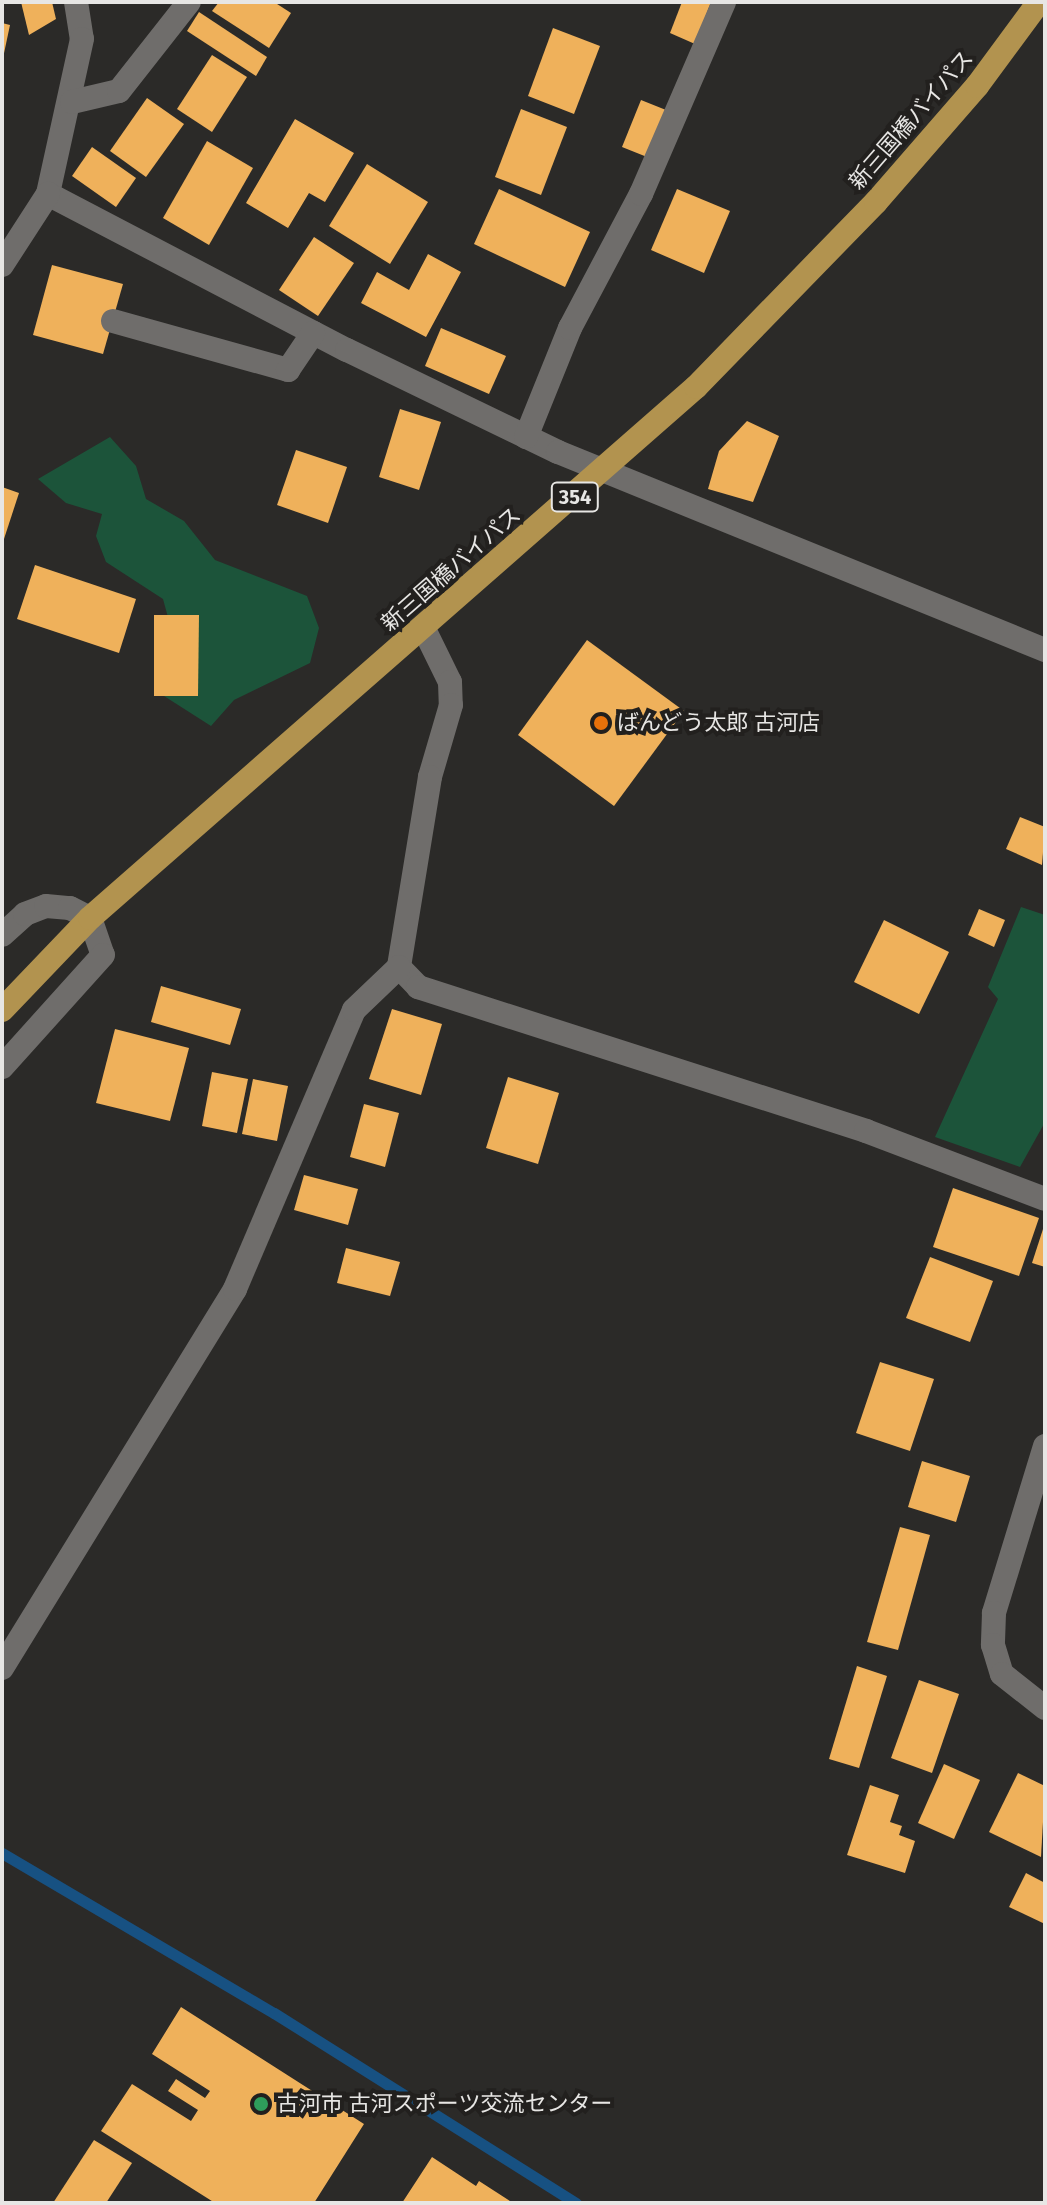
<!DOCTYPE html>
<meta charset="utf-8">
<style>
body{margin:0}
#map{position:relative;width:1047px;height:2205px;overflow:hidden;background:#2b2a28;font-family:"Fira Sans","Noto Sans JP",sans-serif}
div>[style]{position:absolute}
.green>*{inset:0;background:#1c543a}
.stream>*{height:11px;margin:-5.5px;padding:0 5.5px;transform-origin:5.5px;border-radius:5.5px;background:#175182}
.building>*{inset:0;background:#efb15b}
.minor>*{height:24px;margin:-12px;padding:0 12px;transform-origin:12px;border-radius:12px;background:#6f6d6b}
.highway>*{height:24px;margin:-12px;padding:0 12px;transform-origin:12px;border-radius:12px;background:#b2934f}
.dots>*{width:22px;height:22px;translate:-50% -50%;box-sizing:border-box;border:4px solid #22201e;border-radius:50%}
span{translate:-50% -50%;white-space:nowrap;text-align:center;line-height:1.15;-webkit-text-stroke:8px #22201e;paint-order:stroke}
.shield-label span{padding:2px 6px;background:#22201e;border:2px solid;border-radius:6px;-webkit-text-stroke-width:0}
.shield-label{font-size:20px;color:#e7e6e4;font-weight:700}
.street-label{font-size:22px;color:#e7e6e4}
.poi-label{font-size:22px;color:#e7e6e4}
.left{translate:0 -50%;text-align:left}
.frame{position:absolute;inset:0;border:4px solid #e7e6e4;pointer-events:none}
</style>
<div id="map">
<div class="green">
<div style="clip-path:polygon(110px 437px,136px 466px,146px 499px,184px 521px,215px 560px,307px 596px,319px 628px,310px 663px,234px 700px,211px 726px,164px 696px,178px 654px,163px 599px,106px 562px,96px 536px,102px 514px,66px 503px,38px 479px)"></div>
<div style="clip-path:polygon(1021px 907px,1045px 915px,1045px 1122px,1020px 1167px,935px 1137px,998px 999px,988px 987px)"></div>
</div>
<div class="stream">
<div style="left:2px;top:1853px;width:316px;rotate:30.5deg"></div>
<div style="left:274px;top:2013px;width:357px;rotate:32.2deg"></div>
</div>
<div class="building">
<div style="clip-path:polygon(21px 2px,52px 2px,56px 19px,29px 35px)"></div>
<div style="clip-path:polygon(219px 2px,274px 2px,291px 13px,269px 48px,212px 11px)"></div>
<div style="clip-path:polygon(682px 2px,711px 2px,695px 44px,670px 33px)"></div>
<div style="clip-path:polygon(199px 12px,267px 57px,256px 76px,187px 31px)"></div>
<div style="clip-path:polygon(2px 23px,10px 25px,3px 58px,2px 57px)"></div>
<div style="clip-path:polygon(553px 28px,600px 46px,574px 114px,528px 96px)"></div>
<div style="clip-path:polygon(212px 55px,247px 77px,212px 132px,177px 109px)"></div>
<div style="clip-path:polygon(147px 98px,184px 124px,146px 177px,110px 151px)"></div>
<div style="clip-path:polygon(641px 100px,666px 110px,647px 157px,622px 147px)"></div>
<div style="clip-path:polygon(521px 109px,567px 127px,541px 195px,495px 177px)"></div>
<div style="clip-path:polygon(295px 119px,354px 153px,325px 202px,309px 193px,288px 228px,246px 203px)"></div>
<div style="clip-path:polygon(207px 141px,253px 168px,209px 245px,163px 218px)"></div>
<div style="clip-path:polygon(92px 147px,136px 178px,116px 207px,72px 176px)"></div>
<div style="clip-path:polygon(367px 164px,428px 202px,390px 264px,329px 226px)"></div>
<div style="clip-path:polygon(499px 189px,590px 232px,565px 287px,474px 244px)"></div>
<div style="clip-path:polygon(677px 189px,730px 211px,704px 273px,651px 250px)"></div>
<div style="clip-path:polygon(314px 237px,354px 263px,318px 316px,279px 290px)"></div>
<div style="clip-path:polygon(428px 254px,461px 272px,426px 337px,361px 303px,377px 272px,409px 290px)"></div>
<div style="clip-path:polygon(52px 265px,123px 284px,103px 354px,33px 335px)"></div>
<div style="clip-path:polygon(441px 328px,506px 356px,489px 394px,425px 366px)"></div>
<div style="clip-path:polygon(400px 409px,441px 422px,419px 490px,379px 477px)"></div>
<div style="clip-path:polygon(747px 421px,779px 436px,753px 502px,708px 489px,719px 451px)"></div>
<div style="clip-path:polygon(296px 450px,347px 467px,328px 523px,277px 505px)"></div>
<div style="clip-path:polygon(2px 487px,19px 493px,3px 542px,2px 542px)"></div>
<div style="clip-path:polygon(35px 565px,136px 599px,119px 653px,17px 619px)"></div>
<div style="clip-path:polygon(154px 615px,199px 615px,198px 696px,154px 696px)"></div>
<div style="clip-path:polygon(587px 640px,684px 711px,614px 806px,518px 735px)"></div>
<div style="clip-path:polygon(1020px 817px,1045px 827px,1042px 865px,1006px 849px)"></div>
<div style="clip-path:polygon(979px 909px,1005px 920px,994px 947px,968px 935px)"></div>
<div style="clip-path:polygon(884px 920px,949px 952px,919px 1014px,854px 982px)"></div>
<div style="clip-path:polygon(161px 986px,241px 1009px,230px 1045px,151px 1022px)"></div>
<div style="clip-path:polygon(392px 1009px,442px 1024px,421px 1095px,369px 1079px)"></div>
<div style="clip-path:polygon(115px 1029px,189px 1048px,170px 1121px,96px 1103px)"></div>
<div style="clip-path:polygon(212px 1072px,248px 1079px,237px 1133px,202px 1126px)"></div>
<div style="clip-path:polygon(508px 1077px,559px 1093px,538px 1164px,486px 1148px)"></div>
<div style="clip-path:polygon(253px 1079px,288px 1086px,277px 1141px,242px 1134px)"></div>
<div style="clip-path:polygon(364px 1104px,399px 1113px,385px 1167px,350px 1157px)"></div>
<div style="clip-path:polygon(304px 1175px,358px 1189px,348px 1225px,294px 1210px)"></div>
<div style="clip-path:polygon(953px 1188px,1039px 1218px,1019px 1276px,933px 1247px)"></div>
<div style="clip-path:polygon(1044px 1226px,1045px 1226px,1045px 1267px,1032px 1263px)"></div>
<div style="clip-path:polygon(346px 1248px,400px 1262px,390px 1296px,337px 1283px)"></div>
<div style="clip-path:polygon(930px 1257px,993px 1281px,970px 1342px,906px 1318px)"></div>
<div style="clip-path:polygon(880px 1362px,934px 1379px,910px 1451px,856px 1433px)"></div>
<div style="clip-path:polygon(922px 1461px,970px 1476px,956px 1522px,908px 1507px)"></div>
<div style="clip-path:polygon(900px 1527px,930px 1535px,898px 1650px,867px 1642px)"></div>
<div style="clip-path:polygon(857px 1666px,887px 1676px,859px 1768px,829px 1759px)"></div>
<div style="clip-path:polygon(919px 1680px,959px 1694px,932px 1773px,891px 1758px)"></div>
<div style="clip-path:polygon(944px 1764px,980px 1780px,954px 1839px,918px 1823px)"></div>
<div style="clip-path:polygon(1018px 1773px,1045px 1786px,1041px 1857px,989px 1832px)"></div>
<div style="clip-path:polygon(870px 1785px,899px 1795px,890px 1822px,902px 1826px,899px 1835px,915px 1841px,905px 1873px,847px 1855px)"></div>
<div style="clip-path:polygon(1026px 1873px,1045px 1883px,1045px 1924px,1009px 1907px)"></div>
<div style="clip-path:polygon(181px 2007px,364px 2124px,314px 2203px,215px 2203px,101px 2131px,132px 2084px,191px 2121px,198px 2110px,168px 2091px,176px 2079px,205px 2098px,210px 2091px,152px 2054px)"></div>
<div style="clip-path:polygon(94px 2140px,132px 2163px,106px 2203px,53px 2203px)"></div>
<div style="clip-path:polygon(432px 2157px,476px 2186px,479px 2181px,513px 2203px,402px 2203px)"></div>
</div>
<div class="minor">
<div style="left:76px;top:2px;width:37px;rotate:81deg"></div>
<div style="left:82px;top:39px;width:159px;rotate:102.4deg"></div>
<div style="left:48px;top:194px;width:337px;rotate:27.6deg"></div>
<div style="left:347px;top:350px;width:234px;rotate:25.8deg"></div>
<div style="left:558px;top:452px;width:526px;rotate:22.13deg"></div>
<div style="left:72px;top:102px;width:48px;rotate:-13.2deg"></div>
<div style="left:119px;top:91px;width:113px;rotate:-51.8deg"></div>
<div style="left:2px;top:265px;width:85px;rotate:-57.1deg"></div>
<div style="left:113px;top:321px;width:182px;rotate:15.6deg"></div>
<div style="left:288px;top:370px;width:45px;rotate:-56deg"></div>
<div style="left:526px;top:437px;width:118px;rotate:-68deg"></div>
<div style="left:570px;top:328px;width:152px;rotate:-62.1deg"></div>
<div style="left:641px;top:194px;width:209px;rotate:-66.6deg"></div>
<div style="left:423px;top:627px;width:61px;rotate:63.9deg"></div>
<div style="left:450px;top:682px;width:23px;rotate:88deg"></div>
<div style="left:451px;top:705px;width:75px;rotate:106.3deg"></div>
<div style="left:430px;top:777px;width:193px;rotate:99.3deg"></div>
<div style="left:399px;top:967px;width:28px;rotate:46deg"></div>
<div style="left:418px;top:987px;width:471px;rotate:17.8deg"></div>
<div style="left:866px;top:1131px;width:191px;rotate:20.8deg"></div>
<div style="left:2px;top:935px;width:31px;rotate:-42deg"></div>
<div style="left:25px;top:914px;width:22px;rotate:-21deg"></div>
<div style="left:46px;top:906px;width:24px;rotate:5deg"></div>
<div style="left:70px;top:908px;width:22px;rotate:27deg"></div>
<div style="left:90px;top:918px;width:39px;rotate:71deg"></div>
<div style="left:103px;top:955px;width:151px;rotate:132deg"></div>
<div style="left:1045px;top:1446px;width:175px;rotate:107deg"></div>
<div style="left:994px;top:1613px;width:32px;rotate:92deg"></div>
<div style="left:993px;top:1645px;width:30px;rotate:73deg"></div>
<div style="left:1002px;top:1674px;width:55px;rotate:38.3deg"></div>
<div style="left:2px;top:1668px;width:445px;rotate:-58.4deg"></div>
<div style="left:235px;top:1289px;width:303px;rotate:-66.9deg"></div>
<div style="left:354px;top:1010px;width:62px;rotate:-43.7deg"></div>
</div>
<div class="highway">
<div style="left:2px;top:1010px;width:127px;rotate:-46.3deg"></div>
<div style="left:90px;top:918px;width:806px;rotate:-41.23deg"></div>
<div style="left:696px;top:387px;width:258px;rotate:-45.8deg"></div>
<div style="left:876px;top:202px;width:154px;rotate:-49deg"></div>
<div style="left:977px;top:86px;width:104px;rotate:-53.6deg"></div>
</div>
<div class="dots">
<div style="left:601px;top:723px;background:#e8710a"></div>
<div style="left:261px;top:2104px;background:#2e9e5b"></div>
</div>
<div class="shield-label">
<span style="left:575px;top:497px">354</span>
</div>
<div class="street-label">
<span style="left:911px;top:120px;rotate:-49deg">新三国橋バイパス</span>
<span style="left:451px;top:569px;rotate:-41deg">新三国橋バイパス</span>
</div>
<div class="poi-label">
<span class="left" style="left:617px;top:723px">ばんどう太郎 古河店</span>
<span class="left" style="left:277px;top:2104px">古河市 古河スポーツ交流センター</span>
</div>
<div class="frame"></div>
</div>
